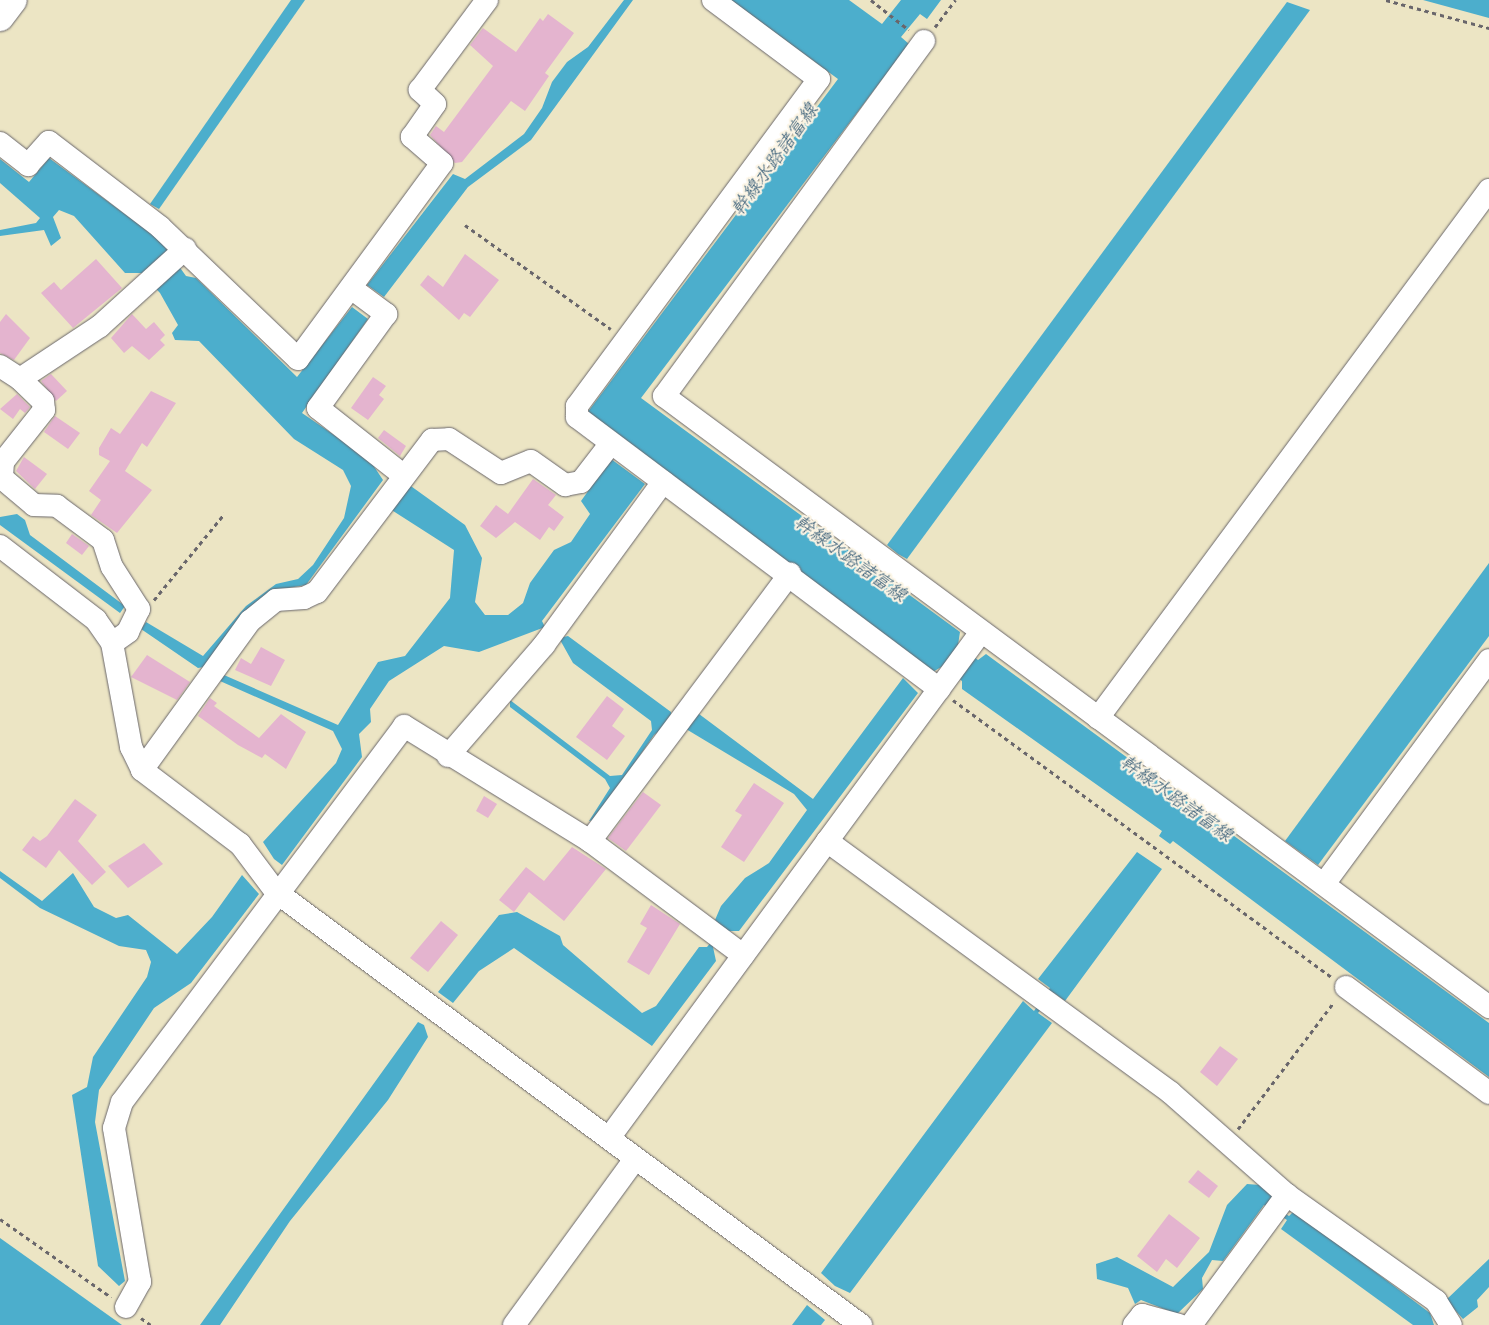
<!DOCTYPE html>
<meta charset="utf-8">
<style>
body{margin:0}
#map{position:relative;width:1489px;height:1325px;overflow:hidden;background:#ece5c4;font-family:Pangolin,"Klee One",sans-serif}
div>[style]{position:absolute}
.water>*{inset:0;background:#4caecc}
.building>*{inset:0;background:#e4b4cf}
.path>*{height:3px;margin-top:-1.5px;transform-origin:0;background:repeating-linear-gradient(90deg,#69666b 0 4px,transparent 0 8px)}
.roads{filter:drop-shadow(0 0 1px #69666b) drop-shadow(0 0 1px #69666b)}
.minor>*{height:22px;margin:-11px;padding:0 11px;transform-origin:11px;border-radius:11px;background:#fff}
.major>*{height:28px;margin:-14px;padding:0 14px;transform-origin:14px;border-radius:14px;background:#fff}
span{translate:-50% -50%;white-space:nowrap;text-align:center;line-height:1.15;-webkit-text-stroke:4.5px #fcf5e5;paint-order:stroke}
.water-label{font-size:19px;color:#335a75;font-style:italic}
</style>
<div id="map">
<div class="water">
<div style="clip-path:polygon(291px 0,305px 0,159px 209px,150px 204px)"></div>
<div style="clip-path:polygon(624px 0,633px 0,531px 140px,468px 187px,384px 297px,367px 285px,453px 174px,465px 179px,524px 134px,542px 108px,552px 82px,567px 62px,588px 47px)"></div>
<div style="clip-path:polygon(731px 0,849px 0,882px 24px,901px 0,941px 0,927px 19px,920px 14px,901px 37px,909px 44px,641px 398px,960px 632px,958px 645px,978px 660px,986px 654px,1489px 1023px,1489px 1077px,1173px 841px,1170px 844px,1159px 836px,1162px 831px,962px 689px,962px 681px,943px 666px,931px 673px,587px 413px,838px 79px)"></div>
<div style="clip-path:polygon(1423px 0,1489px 0,1489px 18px)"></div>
<div style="clip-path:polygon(1287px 2px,1310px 10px,907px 559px,898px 554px,887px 545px)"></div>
<div style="clip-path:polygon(49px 158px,160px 240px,186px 276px,196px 278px,297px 377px,352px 307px,368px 319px,302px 413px,369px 459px,383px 480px,306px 585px,276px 590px,210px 666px,198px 668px,141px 629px,146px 622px,203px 656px,246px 606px,276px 584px,298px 579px,313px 565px,344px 518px,351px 486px,343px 470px,294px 439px,199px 341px,175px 340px,172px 333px,178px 325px,160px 293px,141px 273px,125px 273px,74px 216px,59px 210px,53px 217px,61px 238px,51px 246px,44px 230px,0 236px,0 230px,36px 223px,40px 218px,0 183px,0 159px,29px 182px)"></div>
<div style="clip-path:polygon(611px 459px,645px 484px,542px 621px,545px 627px,479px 652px,444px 646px,389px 681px,370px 709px,371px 722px,359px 734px,362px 757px,282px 865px,274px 859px,263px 842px,336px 763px,342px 749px,333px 731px,220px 681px,224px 675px,338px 725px,378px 662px,405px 656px,450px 598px,454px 550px,390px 509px,408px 484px,465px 525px,482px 558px,475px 602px,485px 615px,508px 615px,523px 603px,530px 583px,554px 550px,571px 542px,590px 514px,581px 501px)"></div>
<div style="clip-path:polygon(17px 514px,25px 520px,30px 535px,125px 606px,120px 613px,0 525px,0 517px)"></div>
<div style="clip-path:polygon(1489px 563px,1489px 636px,1318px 865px,1285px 841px)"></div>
<div style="clip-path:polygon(568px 636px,671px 712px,672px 721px,654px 735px,595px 820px,589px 821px,610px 788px,605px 779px,510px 707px,510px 700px,610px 776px,622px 775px,652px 730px,651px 721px,573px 663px,559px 638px)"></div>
<div style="clip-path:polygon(903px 678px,918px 693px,739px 931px,727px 931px,713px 947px,716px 961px,652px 1046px,514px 948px,479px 971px,453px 1003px,438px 992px,499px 915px,517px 912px,560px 936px,563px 945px,642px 1013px,656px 1006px,699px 947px,707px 947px,723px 928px,715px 920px,721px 906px,745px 878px,769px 863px,807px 810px,794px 794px,686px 729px,695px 711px,813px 799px)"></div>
<div style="clip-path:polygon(1137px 852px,1162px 869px,1065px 1001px,1054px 993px,1038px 1013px,1052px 1023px,850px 1293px,835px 1286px,821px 1273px,1023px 1001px,1034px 1011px,1050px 988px,1038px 979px)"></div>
<div style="clip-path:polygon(0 871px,42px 901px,73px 873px,94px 907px,116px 918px,128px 915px,177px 954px,212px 917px,242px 875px,259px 894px,191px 983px,154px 1008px,99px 1090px,95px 1122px,125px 1281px,119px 1286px,98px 1266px,72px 1095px,87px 1087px,93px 1057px,147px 977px,151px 962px,146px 950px,119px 946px,40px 908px,0 878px)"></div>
<div style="clip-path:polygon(418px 1022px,424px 1025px,428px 1037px,388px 1100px,290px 1221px,220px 1325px,200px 1325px)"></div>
<div style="clip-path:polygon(1247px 1184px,1260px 1185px,1273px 1196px,1268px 1203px,1289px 1216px,1294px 1211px,1430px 1313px,1434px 1325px,1413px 1325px,1281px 1229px,1287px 1220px,1264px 1205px,1223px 1261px,1212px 1260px,1202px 1278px,1203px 1289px,1177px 1314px,1141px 1300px,1135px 1304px,1128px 1288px,1097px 1279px,1096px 1264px,1117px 1257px,1173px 1287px,1209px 1252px,1227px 1205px)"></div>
<div style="clip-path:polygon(0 1238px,122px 1325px,0 1325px)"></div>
<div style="clip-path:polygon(1489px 1259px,1489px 1287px,1477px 1300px,1478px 1307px,1463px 1319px,1446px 1300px)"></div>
<div style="clip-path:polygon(807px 1305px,825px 1320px,821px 1325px,792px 1325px)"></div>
</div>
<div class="building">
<div style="clip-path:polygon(548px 14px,574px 33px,545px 73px,549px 76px,525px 111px,511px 101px,462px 162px,455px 163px,430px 135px,436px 126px,444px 132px,493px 66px,470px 45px,483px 28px,516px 52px,540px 18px,543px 21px)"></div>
<div style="clip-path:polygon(465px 254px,499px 280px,470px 317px,464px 313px,459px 320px,420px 285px,428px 275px,443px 287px)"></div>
<div style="clip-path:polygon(96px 259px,122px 288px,73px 328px,41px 293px,54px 282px,61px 290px)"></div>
<div style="clip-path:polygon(6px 314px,30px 338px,14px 360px,0 353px,0 322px)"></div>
<div style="clip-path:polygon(132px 314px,146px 329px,154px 322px,165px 335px,160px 340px,165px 345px,149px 360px,132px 346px,124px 353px,111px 338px)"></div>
<div style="clip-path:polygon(51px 374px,67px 391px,56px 401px,41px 381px)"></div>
<div style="clip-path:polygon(373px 377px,386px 386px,379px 395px,384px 399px,368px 420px,351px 408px)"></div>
<div style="clip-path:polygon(151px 391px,176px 403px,147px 447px,142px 443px,125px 471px,152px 490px,117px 533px,91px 515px,101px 500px,89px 491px,110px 461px,99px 455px,99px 448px,111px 428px,120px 434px)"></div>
<div style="clip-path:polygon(17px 394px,30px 407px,25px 413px,20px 409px,13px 419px,0 409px)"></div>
<div style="clip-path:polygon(55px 416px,80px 433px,68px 449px,44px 432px)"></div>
<div style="clip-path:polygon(384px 430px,406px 446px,400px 456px,378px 438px)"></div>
<div style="clip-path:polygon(24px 457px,47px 474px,35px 489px,16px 471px)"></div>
<div style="clip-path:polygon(533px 479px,556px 495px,548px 505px,564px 517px,554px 531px,549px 527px,540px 540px,515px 522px,496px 538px,480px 526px,496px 505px,508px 514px)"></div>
<div style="clip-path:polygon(72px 534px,89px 546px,82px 555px,66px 543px)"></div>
<div style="clip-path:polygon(261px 647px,285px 660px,271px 686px,235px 670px,241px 658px,251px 664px)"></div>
<div style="clip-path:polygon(147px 655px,190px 682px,177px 700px,131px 677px)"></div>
<div style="clip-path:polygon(607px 696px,624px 709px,612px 726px,625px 736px,607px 760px,576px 737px)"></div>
<div style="clip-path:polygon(210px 698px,217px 703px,214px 706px,259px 738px,281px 714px,306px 732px,286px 769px,265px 754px,262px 758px,238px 745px,198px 716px)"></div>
<div style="clip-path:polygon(754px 783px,784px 803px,744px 862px,721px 847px,742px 815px,735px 811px)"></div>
<div style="clip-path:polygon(643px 792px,661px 805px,626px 851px,608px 838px)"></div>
<div style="clip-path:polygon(484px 796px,497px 804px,488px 818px,476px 811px)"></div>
<div style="clip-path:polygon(75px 799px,97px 815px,78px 841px,106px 872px,92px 885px,59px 850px,46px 868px,22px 850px,33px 836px,40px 841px,47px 836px)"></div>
<div style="clip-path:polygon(144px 843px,163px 864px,128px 888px,108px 866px)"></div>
<div style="clip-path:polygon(572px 847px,606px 869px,564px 921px,529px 892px,514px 912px,499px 900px,526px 867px,544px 881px)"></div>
<div style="clip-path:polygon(651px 905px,680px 924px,649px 975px,627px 962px,647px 928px,640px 924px)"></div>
<div style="clip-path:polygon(441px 921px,458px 935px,428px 972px,410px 958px)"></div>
<div style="clip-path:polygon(1220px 1046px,1238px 1059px,1217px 1086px,1200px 1072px)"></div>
<div style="clip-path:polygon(1198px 1170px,1218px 1186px,1209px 1198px,1188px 1182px)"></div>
<div style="clip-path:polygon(1169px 1214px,1200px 1238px,1177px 1268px,1166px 1259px,1157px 1272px,1137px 1256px)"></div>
</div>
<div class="path">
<div style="left:871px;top:0;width:48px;rotate:38.3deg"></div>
<div style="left:1386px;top:0;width:107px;rotate:15.2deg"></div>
<div style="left:935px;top:27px;width:34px;rotate:-53deg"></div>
<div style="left:465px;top:225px;width:179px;rotate:35.5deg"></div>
<div style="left:154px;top:600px;width:112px;rotate:-50.8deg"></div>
<div style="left:953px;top:700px;width:469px;rotate:36.2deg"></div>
<div style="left:1238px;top:1129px;width:159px;rotate:-52.9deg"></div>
<div style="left:0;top:1219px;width:136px;rotate:35.1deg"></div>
<div style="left:141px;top:1318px;width:12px;rotate:35deg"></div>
</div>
<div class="roads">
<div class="minor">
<div style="left:713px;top:0;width:132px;rotate:36.7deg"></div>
<div style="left:819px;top:79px;width:407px;rotate:126.5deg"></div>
<div style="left:577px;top:406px;width:11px;rotate:90deg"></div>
<div style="left:577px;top:417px;width:453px;rotate:36.9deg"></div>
<div style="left:924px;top:41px;width:440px;rotate:126.2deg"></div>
<div style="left:664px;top:396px;width:1027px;rotate:36.52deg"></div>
<div style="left:0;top:143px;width:36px;rotate:38deg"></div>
<div style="left:28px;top:165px;width:31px;rotate:-48deg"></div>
<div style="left:49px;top:142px;width:140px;rotate:37.4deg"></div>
<div style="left:160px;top:227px;width:191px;rotate:43.7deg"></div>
<div style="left:298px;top:359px;width:243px;rotate:-53.7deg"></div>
<div style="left:442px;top:163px;width:40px;rotate:-139deg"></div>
<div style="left:412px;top:137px;width:40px;rotate:-55.1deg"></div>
<div style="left:435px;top:104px;width:21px;rotate:-137deg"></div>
<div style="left:420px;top:90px;width:112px;rotate:-53.3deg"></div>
<div style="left:351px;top:288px;width:44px;rotate:36.6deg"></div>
<div style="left:386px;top:314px;width:116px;rotate:125.9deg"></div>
<div style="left:318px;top:408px;width:108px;rotate:38.2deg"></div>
<div style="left:0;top:366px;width:24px;rotate:33deg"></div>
<div style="left:20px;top:379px;width:96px;rotate:-33.5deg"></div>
<div style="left:100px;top:326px;width:115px;rotate:-42.2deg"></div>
<div style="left:20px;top:379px;width:32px;rotate:44deg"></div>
<div style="left:43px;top:401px;width:9px;rotate:84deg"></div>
<div style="left:44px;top:410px;width:66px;rotate:128.3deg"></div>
<div style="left:3px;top:462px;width:16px;rotate:94deg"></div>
<div style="left:2px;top:478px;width:42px;rotate:40.2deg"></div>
<div style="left:34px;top:505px;width:23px;rotate:2deg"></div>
<div style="left:57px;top:506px;width:57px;rotate:36.5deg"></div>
<div style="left:103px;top:540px;width:28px;rotate:72deg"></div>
<div style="left:112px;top:567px;width:50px;rotate:57.3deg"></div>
<div style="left:139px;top:609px;width:25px;rotate:116deg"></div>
<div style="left:128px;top:632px;width:19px;rotate:145deg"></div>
<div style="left:0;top:546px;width:121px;rotate:37.6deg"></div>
<div style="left:96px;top:620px;width:28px;rotate:55deg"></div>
<div style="left:112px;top:643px;width:106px;rotate:79.6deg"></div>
<div style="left:131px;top:747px;width:25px;rotate:64deg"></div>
<div style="left:142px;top:770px;width:123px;rotate:37.1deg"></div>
<div style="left:240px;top:844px;width:60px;rotate:53.1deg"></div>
<div style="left:276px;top:892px;width:728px;rotate:36.51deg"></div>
<div style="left:1098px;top:718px;width:657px;rotate:-53.48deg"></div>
<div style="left:448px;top:756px;width:147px;rotate:-49.1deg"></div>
<div style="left:544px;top:645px;width:202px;rotate:-53.9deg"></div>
<div style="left:142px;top:770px;width:184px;rotate:-54.1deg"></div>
<div style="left:250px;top:621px;width:33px;rotate:-39deg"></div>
<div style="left:276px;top:600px;width:28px;rotate:-4deg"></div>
<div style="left:304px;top:598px;width:14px;rotate:-25deg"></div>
<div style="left:317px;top:592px;width:191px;rotate:-52.9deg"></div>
<div style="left:432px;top:440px;width:17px;rotate:-3deg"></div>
<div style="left:449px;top:439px;width:62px;rotate:33.2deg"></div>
<div style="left:501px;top:473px;width:32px;rotate:-22deg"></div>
<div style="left:531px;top:461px;width:42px;rotate:35.2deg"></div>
<div style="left:565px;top:485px;width:16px;rotate:-11deg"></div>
<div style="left:581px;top:482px;width:49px;rotate:-52.4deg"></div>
<div style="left:590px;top:841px;width:334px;rotate:-53.2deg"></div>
<div style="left:827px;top:841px;width:426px;rotate:36.2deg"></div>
<div style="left:1171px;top:1093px;width:154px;rotate:41.3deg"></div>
<div style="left:1324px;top:884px;width:278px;rotate:-53.6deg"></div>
<div style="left:1346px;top:987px;width:178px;rotate:36.5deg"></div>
<div style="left:609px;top:1138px;width:628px;rotate:-53.68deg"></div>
<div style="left:126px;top:1307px;width:29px;rotate:-61deg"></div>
<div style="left:140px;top:1282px;width:156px;rotate:-99.6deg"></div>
<div style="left:114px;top:1128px;width:27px;rotate:-73deg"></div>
<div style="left:122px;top:1102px;width:470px;rotate:-53.1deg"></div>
<div style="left:404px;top:726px;width:219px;rotate:31.7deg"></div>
<div style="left:590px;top:841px;width:191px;rotate:36.7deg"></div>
<div style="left:514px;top:1325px;width:205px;rotate:-53.9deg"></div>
<div style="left:1134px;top:1325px;width:13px;rotate:-51deg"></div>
<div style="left:1142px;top:1315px;width:38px;rotate:15deg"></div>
<div style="left:1191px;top:1325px;width:162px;rotate:-53.6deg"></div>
<div style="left:1287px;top:1195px;width:183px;rotate:35.4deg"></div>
<div style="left:1436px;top:1301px;width:28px;rotate:58deg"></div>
</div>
<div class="major">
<div style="left:0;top:17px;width:21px;rotate:-53deg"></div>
</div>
</div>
<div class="water-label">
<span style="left:775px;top:160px;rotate:-54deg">幹線水路諸富線</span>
<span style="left:850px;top:559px;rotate:36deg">幹線水路諸富線</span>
<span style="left:1176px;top:799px;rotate:36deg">幹線水路諸富線</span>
</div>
</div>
